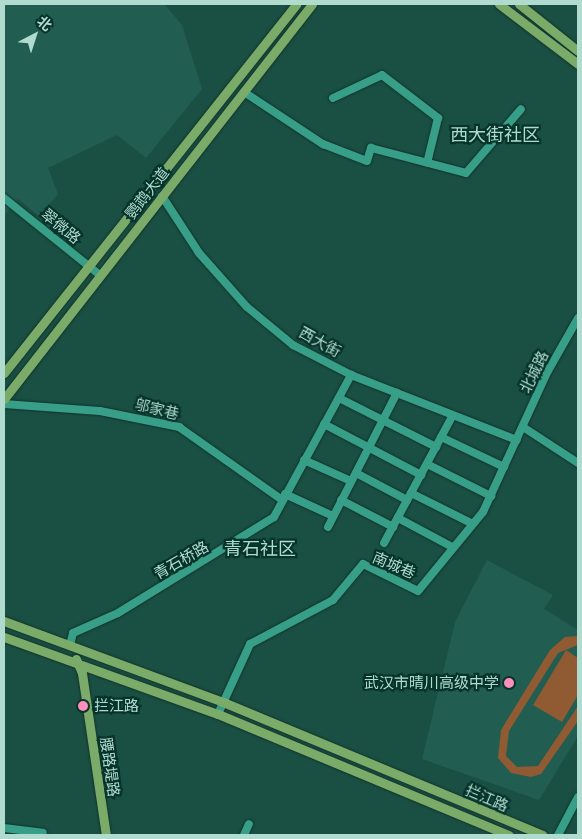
<!DOCTYPE html>
<meta charset="utf-8">
<style>
body{margin:0}
#map{position:relative;width:582px;height:839px;overflow:hidden;background:#1a5043;font-family:Montserrat,"Noto Sans SC",sans-serif}
div>[style]{position:absolute}
.built>*{inset:0;background:#215d50}
.green>*{inset:0;background:#905a32}
.roads{filter:drop-shadow(0 0 1px #12322a) drop-shadow(0 0 1px #12322a)}
.minor>*{height:8px;margin:-4px;padding:0 4px;transform-origin:4px;border-radius:4px;background:#379e87}
.major>*{height:9px;margin:-4.5px;padding:0 4.5px;transform-origin:4.5px;border-radius:4.5px;background:#7aab69}
.dots>*{width:14px;height:14px;translate:-50% -50%;box-sizing:border-box;border:2px solid #06332a;border-radius:50%}
span{translate:-50% -50%;white-space:nowrap;text-align:center;line-height:1.15;-webkit-text-stroke:4.5px #06332a;paint-order:stroke}
.street-label{font-size:15px;color:#b0dccf}
.poi-label{font-size:15px;color:#b0dccf}
.right{translate:-100% -50%;text-align:right}
.left{translate:0 -50%;text-align:left}
.quarter-label{font-size:18px;color:#b0dccf}
.frame{position:absolute;inset:0;border:5px solid #b0dccf;pointer-events:none}
.north{position:absolute;left:10px;top:10px;width:50px;height:50px;-webkit-text-stroke:4px #06332a;paint-order:stroke;rotate:40deg;font-size:14px;font-weight:700;line-height:20px;text-align:center;color:#b0dccf}
.north::after{content:'';display:block;margin:auto;width:18px;height:22px;background:#b0dccf;clip-path:polygon(50% 0,100% 100%,50% 72%,0 100%)}
</style>
<div id="map">
<div class="built">
<div style="clip-path:polygon(4px 4px,164px 4px,182px 25px,202px 89px,146px 158px,117px 135px,48px 168px,58px 194px,39px 216px,18px 199px,4px 216px)"></div>
<div style="clip-path:polygon(487px 560px,553px 595px,544px 609px,578px 630px,578px 736px,539px 800px,422px 759px,455px 622px)"></div>
</div>
<div class="green">
<div style="clip-path:polygon(578px 636px,578px 645px,558px 653px,509px 731px,506px 756px,517px 767px,538px 766px,578px 706px,578px 721px,541px 774px,531px 777px,511px 773px,498px 758px,501px 730px,550px 650px,565px 637px)"></div>
<div style="clip-path:polygon(566px 650px,578px 658px,578px 695px,562px 722px,533px 705px)"></div>
</div>
<div class="roads">
<div class="minor">
<div style="left:244px;top:92px;width:95px;rotate:33.4deg"></div>
<div style="left:323px;top:144px;width:47px;rotate:21.1deg"></div>
<div style="left:367px;top:161px;width:14px;rotate:-73deg"></div>
<div style="left:371px;top:148px;width:98px;rotate:14.7deg"></div>
<div style="left:466px;top:173px;width:84px;rotate:-49.3deg"></div>
<div style="left:333px;top:98px;width:54px;rotate:-25.1deg"></div>
<div style="left:382px;top:75px;width:71px;rotate:37.5deg"></div>
<div style="left:438px;top:118px;width:46px;rotate:103.7deg"></div>
<div style="left:162px;top:196px;width:68px;rotate:57deg"></div>
<div style="left:199px;top:253px;width:72px;rotate:48.4deg"></div>
<div style="left:247px;top:307px;width:60px;rotate:39.6deg"></div>
<div style="left:293px;top:345px;width:65px;rotate:27.3deg"></div>
<div style="left:351px;top:375px;width:178px;rotate:21.4deg"></div>
<div style="left:4px;top:198px;width:124px;rotate:38.8deg"></div>
<div style="left:339px;top:398px;width:109px;rotate:26.8deg"></div>
<div style="left:4px;top:404px;width:96px;rotate:4.2deg"></div>
<div style="left:100px;top:411px;width:81px;rotate:11.4deg"></div>
<div style="left:179px;top:427px;width:126px;rotate:35.3deg"></div>
<div style="left:324px;top:424px;width:110px;rotate:27.7deg"></div>
<div style="left:523px;top:427px;width:66px;rotate:33.2deg"></div>
<div style="left:441px;top:437px;width:70px;rotate:25.5deg"></div>
<div style="left:304px;top:460px;width:51px;rotate:24.1deg"></div>
<div style="left:427px;top:464px;width:72px;rotate:26.6deg"></div>
<div style="left:356px;top:473px;width:58px;rotate:27.9deg"></div>
<div style="left:411px;top:493px;width:69px;rotate:26.6deg"></div>
<div style="left:285px;top:494px;width:53px;rotate:24.6deg"></div>
<div style="left:341px;top:500px;width:59px;rotate:27.4deg"></div>
<div style="left:398px;top:518px;width:61px;rotate:28.2deg"></div>
<div style="left:328px;top:527px;width:151px;rotate:-62.8deg"></div>
<div style="left:384px;top:543px;width:145px;rotate:-61.7deg"></div>
<div style="left:70px;top:645px;width:12px;rotate:-76deg"></div>
<div style="left:73px;top:633px;width:49px;rotate:-24deg"></div>
<div style="left:118px;top:613px;width:183px;rotate:-31.6deg"></div>
<div style="left:274px;top:517px;width:162px;rotate:-61.5deg"></div>
<div style="left:218px;top:714px;width:77px;rotate:-65.4deg"></div>
<div style="left:250px;top:644px;width:94px;rotate:-27.9deg"></div>
<div style="left:333px;top:600px;width:47px;rotate:-50.2deg"></div>
<div style="left:363px;top:564px;width:61px;rotate:26.1deg"></div>
<div style="left:418px;top:591px;width:102px;rotate:-50.6deg"></div>
<div style="left:483px;top:512px;width:155px;rotate:-65.3deg"></div>
<div style="left:548px;top:371px;width:61px;rotate:-60.5deg"></div>
<div style="left:4px;top:828px;width:39px;rotate:7deg"></div>
<div style="left:244px;top:835px;width:12px;rotate:-66deg"></div>
<div style="left:558px;top:835px;width:43px;rotate:-62.2deg"></div>
</div>
<div class="major">
<div style="left:499px;top:4px;width:99px;rotate:37.2deg"></div>
<div style="left:519px;top:4px;width:75px;rotate:38.5deg"></div>
<div style="left:4px;top:373px;width:471px;rotate:-51.6deg"></div>
<div style="left:4px;top:399px;width:501px;rotate:-52.05deg"></div>
<div style="left:4px;top:621px;width:233px;rotate:20.3deg"></div>
<div style="left:223px;top:702px;width:346px;rotate:22.6deg"></div>
<div style="left:4px;top:637px;width:227px;rotate:19.8deg"></div>
<div style="left:218px;top:714px;width:315px;rotate:22.6deg"></div>
<div style="left:76px;top:659px;width:15px;rotate:67deg"></div>
<div style="left:82px;top:673px;width:164px;rotate:81.6deg"></div>
</div>
</div>
<div class="dots">
<div style="left:509px;top:683px;background:#fe8ebb"></div>
<div style="left:83px;top:706px;background:#fe8ebb"></div>
</div>
<div class="street-label">
<span style="left:147px;top:193px;rotate:-52deg">鹦鹉大道</span>
<span style="left:61px;top:226px;rotate:39deg">翠微路</span>
<span style="left:320px;top:342px;rotate:29deg">西大街</span>
<span style="left:534px;top:372px;rotate:-64deg">北城路</span>
<span style="left:157px;top:409px;rotate:14deg">邬家巷</span>
<span style="left:181px;top:560px;rotate:-30deg">青石桥路</span>
<span style="left:394px;top:565px;rotate:23deg">南城巷</span>
<span style="left:110px;top:767px;rotate:82deg">腰路堤路</span>
<span style="left:487px;top:798px;rotate:23deg">拦江路</span>
</div>
<div class="poi-label">
<span class="right" style="left:499px;top:683px">武汉市晴川高级中学</span>
<span class="left" style="left:94px;top:706px">拦江路</span>
</div>
<div class="quarter-label">
<span style="left:495px;top:135px">西大街社区</span>
<span style="left:260px;top:549px">青石社区</span>
</div>
<div class="frame"></div>
<div class="north">北</div>
</div>
